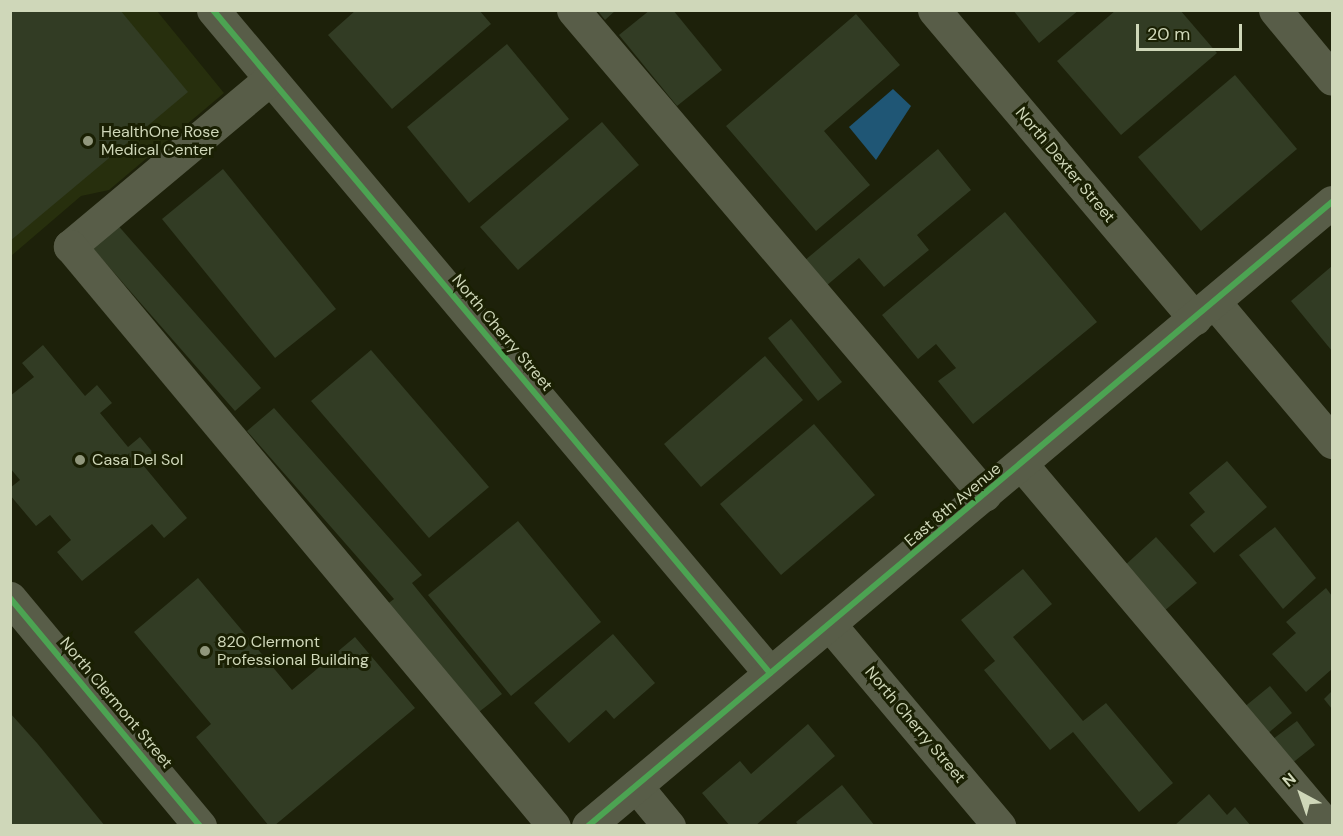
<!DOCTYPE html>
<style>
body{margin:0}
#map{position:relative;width:1343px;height:836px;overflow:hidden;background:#1d210a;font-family:"DM Sans",sans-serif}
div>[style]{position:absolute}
.built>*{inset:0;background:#272f0d}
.water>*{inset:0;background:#1f5675}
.building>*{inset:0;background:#323c24}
.minor>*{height:33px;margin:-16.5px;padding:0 16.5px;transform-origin:16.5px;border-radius:16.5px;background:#585d48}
.cycleway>*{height:6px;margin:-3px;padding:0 3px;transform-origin:3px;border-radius:3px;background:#4ca352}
.dots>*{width:16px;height:16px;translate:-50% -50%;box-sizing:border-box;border:3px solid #1a2003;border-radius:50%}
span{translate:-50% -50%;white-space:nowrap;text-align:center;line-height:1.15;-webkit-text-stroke:6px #1a2003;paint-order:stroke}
.poi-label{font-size:16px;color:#cfd7b9}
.left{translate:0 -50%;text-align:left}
.street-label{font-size:16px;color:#cfd7b9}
.frame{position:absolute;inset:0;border:12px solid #cfd7b9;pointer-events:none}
.north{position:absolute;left:1271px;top:764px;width:60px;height:60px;-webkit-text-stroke:4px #1a2003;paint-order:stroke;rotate:320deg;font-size:16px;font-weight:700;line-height:24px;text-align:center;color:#cfd7b9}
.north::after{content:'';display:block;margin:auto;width:21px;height:27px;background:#cfd7b9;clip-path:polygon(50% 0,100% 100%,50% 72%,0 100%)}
.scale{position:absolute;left:1136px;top:24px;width:106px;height:27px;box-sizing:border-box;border:3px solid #cfd7b9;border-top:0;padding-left:8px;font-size:18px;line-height:21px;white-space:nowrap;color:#cfd7b9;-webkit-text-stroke:4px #1a2003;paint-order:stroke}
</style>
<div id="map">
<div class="built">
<div style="clip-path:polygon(11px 11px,157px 11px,224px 93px,109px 190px,81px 196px,11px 256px)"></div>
</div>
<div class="water">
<div style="clip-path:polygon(893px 89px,911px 106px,876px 160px,849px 127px)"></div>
</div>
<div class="building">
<div style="clip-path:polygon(10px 10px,120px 10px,188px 92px,10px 241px)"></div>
<div style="clip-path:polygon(356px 10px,479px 10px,491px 24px,392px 109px,328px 35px)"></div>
<div style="clip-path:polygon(597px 10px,616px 10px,605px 20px)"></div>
<div style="clip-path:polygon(650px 10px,673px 10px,722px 70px,677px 106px,619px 35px)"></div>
<div style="clip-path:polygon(1013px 10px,1079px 10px,1039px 43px)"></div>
<div style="clip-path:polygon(1116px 10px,1180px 10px,1217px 53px,1121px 135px,1057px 61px)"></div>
<div style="clip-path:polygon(856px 14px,900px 65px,824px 131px,870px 185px,816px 231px,726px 126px)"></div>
<div style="clip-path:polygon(507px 44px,569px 119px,469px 203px,407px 127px)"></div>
<div style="clip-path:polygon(1235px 75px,1297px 149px,1201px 231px,1138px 157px)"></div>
<div style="clip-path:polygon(602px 122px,639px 165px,518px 270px,480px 227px)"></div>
<div style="clip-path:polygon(938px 149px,971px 190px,917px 235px,929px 250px,884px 287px,859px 258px,826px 286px,804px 261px)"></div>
<div style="clip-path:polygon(223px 169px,336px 309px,275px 358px,162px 219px)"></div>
<div style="clip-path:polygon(1005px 212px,1097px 322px,973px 424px,938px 381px,956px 368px,936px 344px,918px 359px,882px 315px)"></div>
<div style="clip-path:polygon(115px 222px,261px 388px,235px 411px,89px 244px)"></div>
<div style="clip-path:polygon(1332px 266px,1332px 351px,1291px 301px)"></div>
<div style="clip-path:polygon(791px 319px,842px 382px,818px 401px,768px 338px)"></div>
<div style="clip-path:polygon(43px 345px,85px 396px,97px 385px,112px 403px,100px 413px,128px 447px,140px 437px,155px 455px,143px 465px,187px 518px,164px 538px,152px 524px,82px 581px,57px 552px,71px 540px,50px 515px,36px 526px,10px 495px,10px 488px,20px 480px,10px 468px,10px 396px,34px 377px,22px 363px)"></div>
<div style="clip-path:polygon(371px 350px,489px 487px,429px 538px,311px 401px)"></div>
<div style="clip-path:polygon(765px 356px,803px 400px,701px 487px,664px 444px)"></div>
<div style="clip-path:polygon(274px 408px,422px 575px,412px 583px,502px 694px,475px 715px,386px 605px,394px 599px,247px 431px)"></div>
<div style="clip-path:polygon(814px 424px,875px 495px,781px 575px,720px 504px)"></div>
<div style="clip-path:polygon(1227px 461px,1267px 507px,1214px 553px,1190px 525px,1205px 512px,1189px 493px)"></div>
<div style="clip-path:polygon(518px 521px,601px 622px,511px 696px,428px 595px)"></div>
<div style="clip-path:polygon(1275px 527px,1316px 578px,1283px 609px,1239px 555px)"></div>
<div style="clip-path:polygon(1156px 537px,1197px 583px,1163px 612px,1123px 567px)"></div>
<div style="clip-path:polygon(1023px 569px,1052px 604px,1013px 637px,1083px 721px,1106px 703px,1173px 783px,1139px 812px,1073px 732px,1050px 750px,984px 670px,995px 661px,961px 620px)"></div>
<div style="clip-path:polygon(198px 578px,292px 690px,355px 637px,415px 708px,274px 826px,269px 826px,196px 737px,211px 724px,134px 632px)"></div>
<div style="clip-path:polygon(1326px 588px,1332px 596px,1332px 669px,1306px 692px,1272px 654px,1296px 633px,1286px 622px)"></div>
<div style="clip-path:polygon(613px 634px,655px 683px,614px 719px,606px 710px,569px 743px,534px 703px)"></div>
<div style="clip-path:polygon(1270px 686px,1292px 713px,1266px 735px,1243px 708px)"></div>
<div style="clip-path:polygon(1332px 691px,1332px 709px,1324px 699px)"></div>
<div style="clip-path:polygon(10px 713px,37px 743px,105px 826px,10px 826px)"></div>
<div style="clip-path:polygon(1297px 721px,1315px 745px,1291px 764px,1273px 739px)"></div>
<div style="clip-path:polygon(808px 724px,835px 756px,755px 826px,730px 826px,702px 793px,740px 761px,751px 774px)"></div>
<div style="clip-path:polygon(842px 785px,875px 826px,799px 826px,796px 822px)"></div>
<div style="clip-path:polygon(1209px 794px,1227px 815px,1235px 807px,1251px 826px,1174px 826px)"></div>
</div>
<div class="minor">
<div style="left:213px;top:10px;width:866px;rotate:49.97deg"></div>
<div style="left:573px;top:10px;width:636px;rotate:49.65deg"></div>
<div style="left:934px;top:10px;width:404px;rotate:49.8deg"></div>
<div style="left:1275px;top:10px;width:89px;rotate:50.4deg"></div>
<div style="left:270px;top:79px;width:261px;rotate:140.1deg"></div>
<div style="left:70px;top:246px;width:755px;rotate:50.16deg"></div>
<div style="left:1215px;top:303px;width:182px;rotate:49.9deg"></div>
<div style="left:1022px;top:465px;width:473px;rotate:49.8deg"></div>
<div style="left:10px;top:598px;width:297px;rotate:50.2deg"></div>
<div style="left:830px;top:625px;width:263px;rotate:49.9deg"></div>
<div style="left:636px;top:786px;width:52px;rotate:50.5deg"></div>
<div style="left:588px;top:826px;width:971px;rotate:-39.99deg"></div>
</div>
<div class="cycleway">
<div style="left:213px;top:10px;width:866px;rotate:49.97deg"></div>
<div style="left:10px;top:598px;width:297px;rotate:50.2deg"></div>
<div style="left:588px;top:826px;width:971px;rotate:-39.99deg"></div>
</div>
<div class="dots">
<div style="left:88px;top:141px;background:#91977c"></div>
<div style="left:80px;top:460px;background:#91977c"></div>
<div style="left:205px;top:651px;background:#91977c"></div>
</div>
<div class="poi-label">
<span class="left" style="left:101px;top:141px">HealthOne Rose<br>Medical Center</span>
<span class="left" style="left:92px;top:460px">Casa Del Sol</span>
<span class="left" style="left:217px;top:651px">820 Clermont<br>Professional Building</span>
</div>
<div class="street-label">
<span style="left:1065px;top:165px;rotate:50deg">North Dexter Street</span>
<span style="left:502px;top:333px;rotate:50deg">North Cherry Street</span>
<span style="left:953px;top:505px;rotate:-40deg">East 8th Avenue</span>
<span style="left:116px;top:703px;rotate:50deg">North Clermont Street</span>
<span style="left:915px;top:725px;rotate:50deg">North Cherry Street</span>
</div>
<div class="frame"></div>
<div class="north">N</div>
<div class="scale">20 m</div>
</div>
